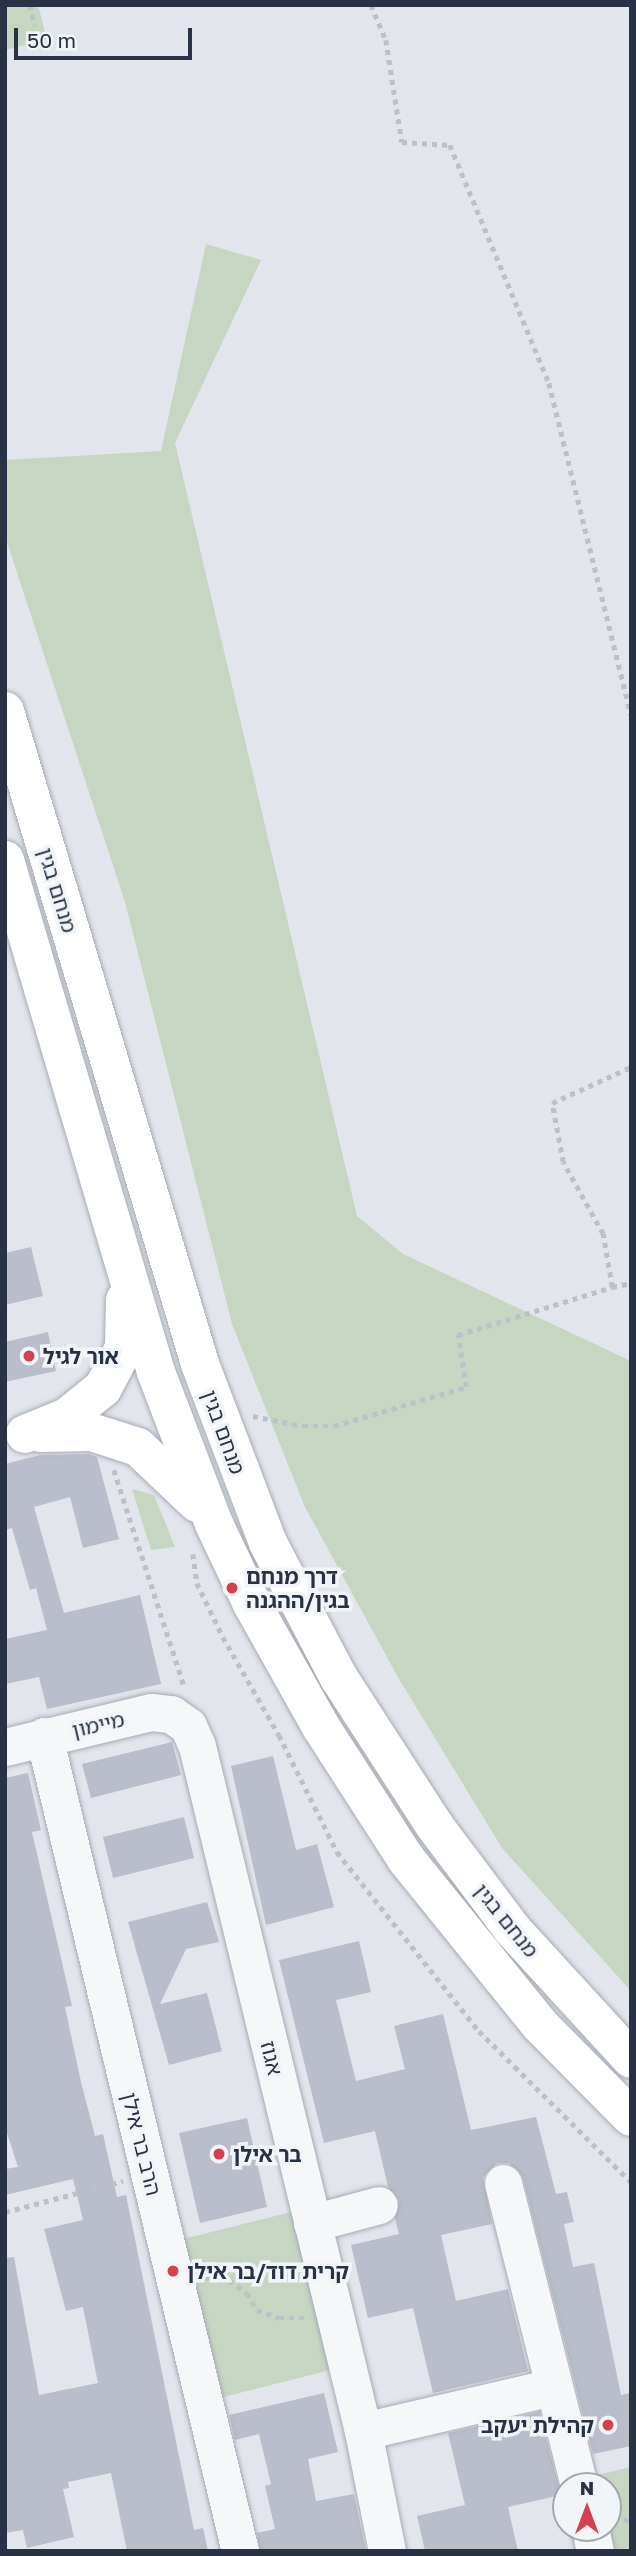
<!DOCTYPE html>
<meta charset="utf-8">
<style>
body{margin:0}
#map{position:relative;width:636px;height:2556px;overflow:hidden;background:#e2e5eb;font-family:"Golos Text","Noto Sans Hebrew",sans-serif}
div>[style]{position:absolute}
.green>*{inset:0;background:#c7d6c3}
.building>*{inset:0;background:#b9beca}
.path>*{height:4.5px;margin-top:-2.25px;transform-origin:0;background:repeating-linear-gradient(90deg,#bcc0c7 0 5px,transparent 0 10px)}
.roads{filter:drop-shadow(0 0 2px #a7acb6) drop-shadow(0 0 2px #a7acb6)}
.minor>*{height:37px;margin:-18.5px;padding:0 18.5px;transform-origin:18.5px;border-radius:18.5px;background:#f5f7f9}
.major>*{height:38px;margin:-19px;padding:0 19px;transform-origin:19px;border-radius:19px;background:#fff}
.dots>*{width:19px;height:19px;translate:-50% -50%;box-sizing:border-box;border:4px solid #f2f5f8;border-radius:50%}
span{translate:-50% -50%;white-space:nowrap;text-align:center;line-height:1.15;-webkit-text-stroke:7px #f2f5f8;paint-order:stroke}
.street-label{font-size:21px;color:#293245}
.poi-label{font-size:21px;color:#293245;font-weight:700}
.left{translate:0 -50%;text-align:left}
.right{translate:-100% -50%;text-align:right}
.frame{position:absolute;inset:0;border:7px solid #293245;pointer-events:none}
.north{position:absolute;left:552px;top:2472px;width:70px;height:70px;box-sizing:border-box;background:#f2f5f8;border:2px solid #a2a7b0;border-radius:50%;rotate:0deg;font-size:19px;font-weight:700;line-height:28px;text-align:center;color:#293245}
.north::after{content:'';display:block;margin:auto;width:24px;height:32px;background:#d64150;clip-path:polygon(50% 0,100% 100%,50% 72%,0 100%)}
.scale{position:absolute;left:14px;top:28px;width:178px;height:32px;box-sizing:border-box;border:4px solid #293245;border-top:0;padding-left:9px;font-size:21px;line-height:24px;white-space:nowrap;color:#293245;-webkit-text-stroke:5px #f2f5f8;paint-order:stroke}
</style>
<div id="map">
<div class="green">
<div style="clip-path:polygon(5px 5px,38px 5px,47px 40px,5px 50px)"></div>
<div style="clip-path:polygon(206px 244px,261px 260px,175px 443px,357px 1216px,403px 1254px,631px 1361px,631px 1991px,502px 1848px,399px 1679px,305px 1507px,232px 1324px,125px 902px,5px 536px,5px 460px,161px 451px)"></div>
<div style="clip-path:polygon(132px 1489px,154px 1495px,175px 1547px,151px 1550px)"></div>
<div style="clip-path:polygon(303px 2209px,342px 2367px,215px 2399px,175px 2241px)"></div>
<div style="clip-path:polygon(631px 2467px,631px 2551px,592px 2551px,608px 2528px,608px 2486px,577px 2486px,575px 2480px)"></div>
</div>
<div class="building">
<div style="clip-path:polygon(31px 1247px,43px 1296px,5px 1305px,5px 1253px)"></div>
<div style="clip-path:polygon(48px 1332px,56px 1371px,5px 1382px,5px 1342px)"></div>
<div style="clip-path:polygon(88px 1454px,97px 1457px,119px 1539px,83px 1548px,70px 1497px,34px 1507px,64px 1613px,140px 1595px,161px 1684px,47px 1709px,39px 1677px,5px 1684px,5px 1639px,47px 1630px,36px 1588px,30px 1590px,12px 1528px,5px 1530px,5px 1464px,40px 1455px)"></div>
<div style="clip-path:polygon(172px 1742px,181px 1775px,91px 1798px,82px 1764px)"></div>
<div style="clip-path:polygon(273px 1756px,296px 1850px,317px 1844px,334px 1907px,266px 1925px,231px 1766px)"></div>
<div style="clip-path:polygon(28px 1773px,41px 1830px,32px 1832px,72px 2006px,65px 2007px,81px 2082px,95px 2136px,103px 2134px,117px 2197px,126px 2195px,194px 2530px,203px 2528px,208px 2551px,127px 2551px,111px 2473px,68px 2482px,69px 2488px,63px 2489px,74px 2537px,27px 2548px,23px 2530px,5px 2533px,5px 2258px,14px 2257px,39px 2395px,98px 2383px,83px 2307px,66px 2311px,44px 2229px,83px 2220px,73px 2179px,5px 2195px,5px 2169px,18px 2167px,5px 2127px,5px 1778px)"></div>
<div style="clip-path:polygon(184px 1817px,194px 1858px,113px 1878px,103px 1837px)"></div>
<div style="clip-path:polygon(207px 1902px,219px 1942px,186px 1949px,160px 2004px,207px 1993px,222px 2051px,169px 2065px,128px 1922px)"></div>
<div style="clip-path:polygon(359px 1941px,371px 1992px,336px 2000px,356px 2081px,405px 2069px,394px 2026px,443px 2014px,471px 2130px,536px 2117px,556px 2194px,567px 2192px,574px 2222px,564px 2224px,573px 2267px,594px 2263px,621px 2395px,631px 2393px,631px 2446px,593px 2454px,523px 2178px,509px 2163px,497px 2163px,483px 2177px,492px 2224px,441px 2235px,456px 2301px,508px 2289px,528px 2371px,433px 2393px,413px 2308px,368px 2318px,351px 2245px,399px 2234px,395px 2218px,399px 2200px,388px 2187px,375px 2131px,324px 2143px,279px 1960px)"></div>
<div style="clip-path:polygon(247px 2118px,267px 2207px,200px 2223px,179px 2133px)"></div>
<div style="clip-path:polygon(324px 2393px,338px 2452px,308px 2459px,316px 2501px,354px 2494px,366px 2551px,260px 2551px,257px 2533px,275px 2529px,265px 2486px,271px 2484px,259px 2434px,235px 2440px,229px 2415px)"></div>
<div style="clip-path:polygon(539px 2412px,561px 2495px,508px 2507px,518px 2551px,425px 2551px,417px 2516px,465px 2505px,448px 2433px)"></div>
</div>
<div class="path">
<div style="left:30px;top:5px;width:21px;rotate:76deg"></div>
<div style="left:371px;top:5px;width:38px;rotate:67deg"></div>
<div style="left:386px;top:40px;width:103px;rotate:81.1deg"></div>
<div style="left:402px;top:142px;width:48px;rotate:3.6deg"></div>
<div style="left:450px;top:145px;width:258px;rotate:67.4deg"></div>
<div style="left:549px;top:383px;width:342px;rotate:76.1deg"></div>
<div style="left:612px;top:1287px;width:19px;rotate:-12deg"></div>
<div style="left:253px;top:1416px;width:51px;rotate:11.3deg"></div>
<div style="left:303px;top:1426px;width:31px"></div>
<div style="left:334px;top:1426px;width:138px;rotate:-16.5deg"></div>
<div style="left:466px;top:1387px;width:53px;rotate:-98.7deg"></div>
<div style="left:458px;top:1335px;width:161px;rotate:-17.3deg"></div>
<div style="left:612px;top:1287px;width:54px;rotate:-99.6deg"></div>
<div style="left:603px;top:1234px;width:82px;rotate:-119.1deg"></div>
<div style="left:563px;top:1162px;width:60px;rotate:-100.6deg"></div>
<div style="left:552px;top:1103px;width:87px;rotate:-24.5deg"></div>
<div style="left:114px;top:1470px;width:229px;rotate:72deg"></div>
<div style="left:193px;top:1554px;width:29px;rotate:82deg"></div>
<div style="left:197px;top:1583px;width:60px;rotate:64.3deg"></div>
<div style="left:223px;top:1637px;width:113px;rotate:60.3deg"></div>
<div style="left:279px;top:1735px;width:131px;rotate:63.6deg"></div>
<div style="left:337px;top:1852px;width:228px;rotate:51.6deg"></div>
<div style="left:479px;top:2031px;width:214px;rotate:44.8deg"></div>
<div style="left:5px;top:2212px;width:122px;rotate:-14.7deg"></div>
<div style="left:204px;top:2277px;width:25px;rotate:7deg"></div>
<div style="left:229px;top:2280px;width:22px;rotate:36deg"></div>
<div style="left:247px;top:2293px;width:20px;rotate:60deg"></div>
<div style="left:257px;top:2310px;width:23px;rotate:20deg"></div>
<div style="left:279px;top:2318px;width:29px"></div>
<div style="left:615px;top:2515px;width:17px;rotate:24deg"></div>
</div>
<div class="roads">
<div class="minor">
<div style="left:44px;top:1736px;width:838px;rotate:76.48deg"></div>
<div style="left:5px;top:1747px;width:150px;rotate:-13.5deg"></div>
<div style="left:151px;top:1712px;width:20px;rotate:6deg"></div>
<div style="left:171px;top:1714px;width:21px;rotate:35deg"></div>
<div style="left:188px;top:1726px;width:22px;rotate:66deg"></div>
<div style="left:197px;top:1746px;width:705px;rotate:76.38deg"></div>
<div style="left:363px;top:2431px;width:122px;rotate:78.7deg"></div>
<div style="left:503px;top:2183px;width:312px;rotate:75.9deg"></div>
<div style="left:312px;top:2223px;width:69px;rotate:-15deg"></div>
<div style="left:363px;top:2431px;width:177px;rotate:-13.1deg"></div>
<div style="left:590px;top:2528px;width:24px;rotate:78deg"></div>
</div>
<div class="major">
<div style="left:5px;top:711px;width:681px;rotate:73.37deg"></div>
<div style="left:200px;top:1364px;width:191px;rotate:69.2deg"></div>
<div style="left:268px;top:1543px;width:153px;rotate:62.3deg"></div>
<div style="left:339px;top:1678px;width:175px;rotate:57.1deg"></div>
<div style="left:434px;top:1825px;width:130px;rotate:53.1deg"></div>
<div style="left:512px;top:1929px;width:176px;rotate:47.5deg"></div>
<div style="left:5px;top:860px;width:534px;rotate:73.57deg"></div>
<div style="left:156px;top:1372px;width:163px;rotate:69.1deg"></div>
<div style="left:214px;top:1524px;width:89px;rotate:64.6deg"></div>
<div style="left:252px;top:1604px;width:141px;rotate:60.7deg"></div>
<div style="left:321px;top:1727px;width:157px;rotate:57.2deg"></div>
<div style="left:406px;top:1859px;width:213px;rotate:51.1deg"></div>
<div style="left:540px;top:2025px;width:129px;rotate:45.3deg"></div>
<div style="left:41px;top:1433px;width:50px;rotate:-1.1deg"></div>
<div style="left:91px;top:1432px;width:49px;rotate:17.7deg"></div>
<div style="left:138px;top:1447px;width:81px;rotate:43.5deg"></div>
<div style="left:25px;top:1434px;width:45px;rotate:-22deg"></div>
<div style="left:67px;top:1417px;width:46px;rotate:-38.9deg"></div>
<div style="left:103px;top:1388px;width:45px;rotate:-62.3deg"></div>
<div style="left:124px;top:1348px;width:48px;rotate:-88.8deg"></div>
</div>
</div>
<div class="dots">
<div style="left:29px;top:1356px;background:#d64150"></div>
<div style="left:232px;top:1588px;background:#d64150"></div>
<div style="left:219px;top:2154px;background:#d64150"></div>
<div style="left:173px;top:2271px;background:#d64150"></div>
<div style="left:608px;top:2425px;background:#d64150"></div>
</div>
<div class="street-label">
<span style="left:58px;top:890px;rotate:73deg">מנחם בגין</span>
<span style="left:224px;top:1432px;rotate:70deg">מנחם בגין</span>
<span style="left:98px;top:1724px;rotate:-13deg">מיימון</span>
<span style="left:507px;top:1920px;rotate:51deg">מנחם בגין</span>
<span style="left:272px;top:2058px;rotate:76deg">אגוז</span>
<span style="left:142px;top:2144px;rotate:76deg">הרב בר אילן</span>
</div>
<div class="poi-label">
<span class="left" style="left:43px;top:1356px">אור לגיל</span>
<span class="left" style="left:246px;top:1588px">דרך מנחם<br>בגין/ההגנה</span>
<span class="left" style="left:233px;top:2154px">בר אילן</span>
<span class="left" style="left:187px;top:2271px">קרית דוד/בר אילן</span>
<span class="right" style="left:594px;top:2425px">קהילת יעקב</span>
</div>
<div class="frame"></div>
<div class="north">N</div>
<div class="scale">50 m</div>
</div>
